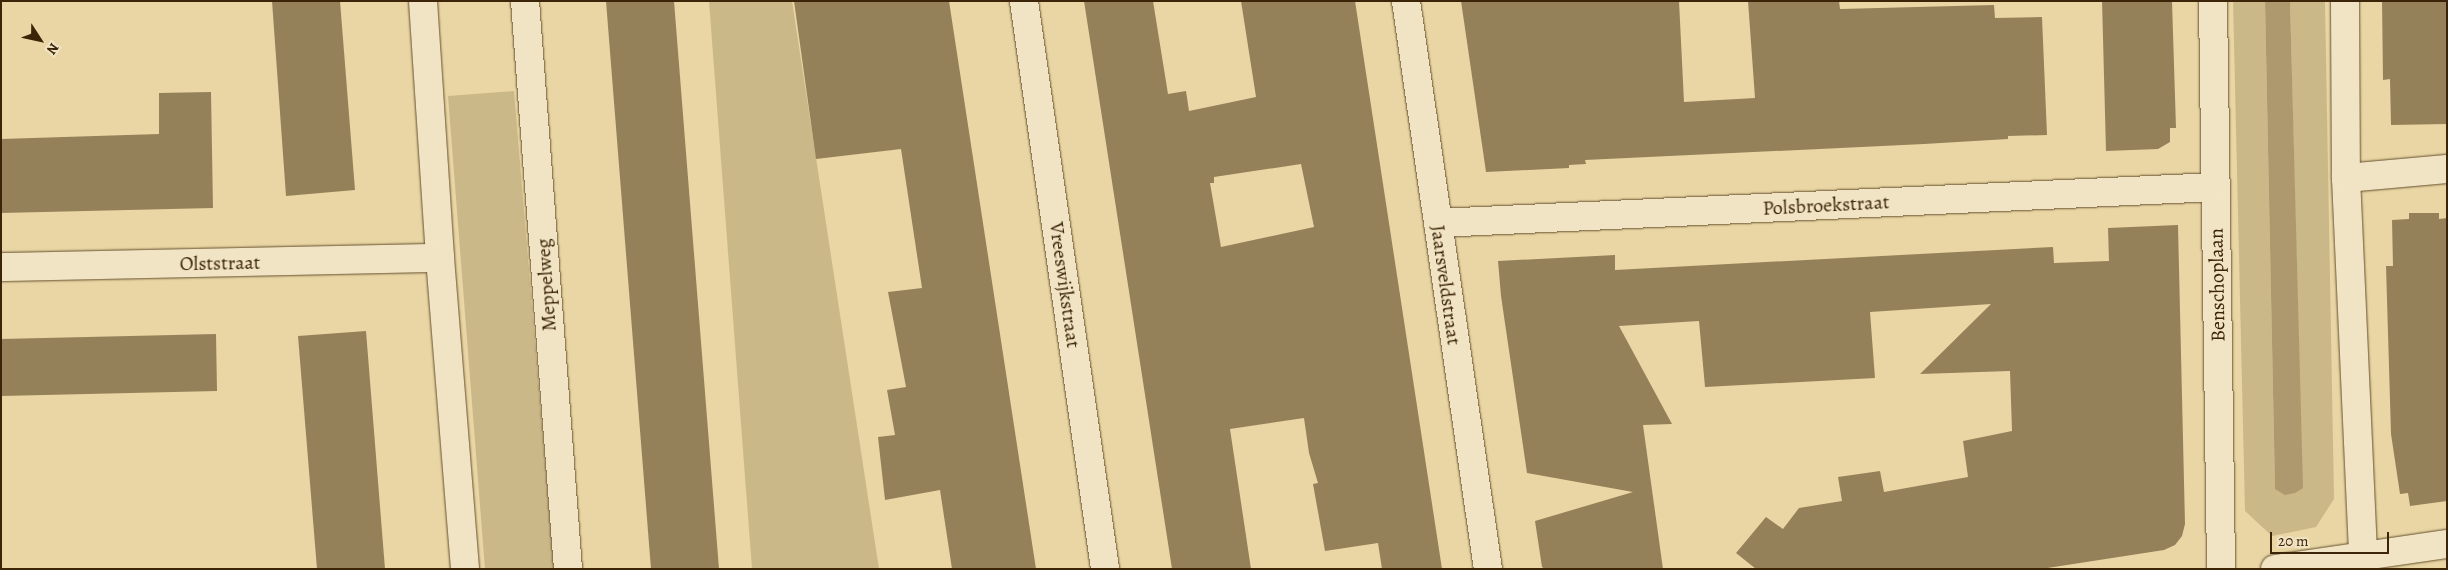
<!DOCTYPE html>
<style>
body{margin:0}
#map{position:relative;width:2448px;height:570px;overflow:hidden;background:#e9d6a4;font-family:Alegreya,serif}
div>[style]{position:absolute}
.green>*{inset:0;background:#cbb889}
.water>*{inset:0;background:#ae996f}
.building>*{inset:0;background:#958159}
.roads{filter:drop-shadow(0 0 1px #66502e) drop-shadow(0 0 1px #66502e)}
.street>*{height:28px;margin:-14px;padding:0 14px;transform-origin:14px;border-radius:14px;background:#f1e4c4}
.secondary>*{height:28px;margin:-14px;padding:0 14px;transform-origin:14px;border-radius:14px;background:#f1e4c4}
span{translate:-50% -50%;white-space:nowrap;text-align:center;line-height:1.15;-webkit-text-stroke:4px #f1e4c4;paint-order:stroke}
.street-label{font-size:20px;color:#3b2407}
.frame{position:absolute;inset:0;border:2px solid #3b2407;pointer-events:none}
.north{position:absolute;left:15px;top:15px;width:50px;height:50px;-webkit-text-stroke:4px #f1e4c4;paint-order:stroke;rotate:125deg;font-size:14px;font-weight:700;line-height:20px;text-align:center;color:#3b2407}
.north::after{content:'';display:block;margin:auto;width:18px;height:22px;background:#3b2407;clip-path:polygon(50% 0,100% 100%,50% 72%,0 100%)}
.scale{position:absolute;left:2270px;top:532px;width:119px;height:22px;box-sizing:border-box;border:2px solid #3b2407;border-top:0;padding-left:6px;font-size:15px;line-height:18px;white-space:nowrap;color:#3b2407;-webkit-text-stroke:4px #f1e4c4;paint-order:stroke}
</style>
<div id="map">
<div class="green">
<div style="clip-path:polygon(709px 1px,792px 1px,879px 569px,752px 569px)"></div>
<div style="clip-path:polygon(2233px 1px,2265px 1px,2275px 489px,2302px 488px,2290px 1px,2325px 1px,2334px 499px,2316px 527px,2272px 536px,2245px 511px)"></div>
<div style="clip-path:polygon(514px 91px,554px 569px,485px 569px,448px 96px)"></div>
</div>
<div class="water">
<div style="clip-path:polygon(2265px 1px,2290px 1px,2303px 488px,2295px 493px,2285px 495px,2275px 489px)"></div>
</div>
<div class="building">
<div style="clip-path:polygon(272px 1px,340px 1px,355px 190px,286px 196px)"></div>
<div style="clip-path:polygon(606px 1px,674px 1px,719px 569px,651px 569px)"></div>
<div style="clip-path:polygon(794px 1px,949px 1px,1036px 569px,952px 569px,940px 490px,885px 500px,878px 437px,895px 435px,887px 390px,906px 387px,888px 292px,922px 288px,901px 149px,816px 159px)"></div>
<div style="clip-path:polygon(evenodd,1084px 1px,1153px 1px,1168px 94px,1186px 91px,1189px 111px,1256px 97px,1241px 1px,1355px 1px,1442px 569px,1382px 569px,1378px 543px,1325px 551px,1313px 484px,1318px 483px,1309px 453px,1304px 418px,1230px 429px,1251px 569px,1172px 569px,1084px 1px,1301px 164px,1314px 227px,1221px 247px,1210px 183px,1214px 183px,1214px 177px,1301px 164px)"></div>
<div style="clip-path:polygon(1461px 1px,1679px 1px,1684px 102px,1755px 98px,1748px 1px,1839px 1px,1840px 9px,1994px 5px,1995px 18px,2042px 17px,2047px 135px,2008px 136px,2008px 139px,1924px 144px,1585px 160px,1586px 164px,1569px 165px,1569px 168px,1486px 172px)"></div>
<div style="clip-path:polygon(2102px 1px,2172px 1px,2176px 128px,2170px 128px,2170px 142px,2158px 149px,2106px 151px)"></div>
<div style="clip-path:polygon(2382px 1px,2447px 1px,2447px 124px,2391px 125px,2390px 79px,2383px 80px)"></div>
<div style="clip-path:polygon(211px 92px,213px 208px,1px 213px,1px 139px,159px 134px,159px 93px)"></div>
<div style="clip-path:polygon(2409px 213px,2439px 213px,2439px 219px,2447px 218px,2447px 501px,2410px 506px,2408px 493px,2400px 494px,2391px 434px,2386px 266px,2393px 266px,2392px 220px,2409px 219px)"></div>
<div style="clip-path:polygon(2178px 225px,2185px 524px,2182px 536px,2175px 545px,2164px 550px,2041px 569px,1756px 569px,1736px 553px,1766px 517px,1783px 529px,1799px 508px,1842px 501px,1838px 477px,1880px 471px,1884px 492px,1968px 477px,1963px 441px,2012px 431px,2010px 371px,1920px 374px,1991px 304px,1870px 312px,1875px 378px,1705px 387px,1699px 321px,1619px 326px,1672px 424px,1643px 425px,1663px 569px,1545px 569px,1542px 567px,1535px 521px,1633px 492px,1527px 473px,1501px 296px,1498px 261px,1615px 255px,1615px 270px,2053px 247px,2054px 263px,2109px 261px,2108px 228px)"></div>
<div style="clip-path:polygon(366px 331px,385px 569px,317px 569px,298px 336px)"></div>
<div style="clip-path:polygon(216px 334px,217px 391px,1px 396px,1px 339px)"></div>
</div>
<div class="roads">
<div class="street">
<div style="left:1024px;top:1px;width:574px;rotate:81.88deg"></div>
<div style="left:1406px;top:1px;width:574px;rotate:81.79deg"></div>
<div style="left:2213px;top:1px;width:568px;rotate:89.19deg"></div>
<div style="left:2345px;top:1px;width:177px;rotate:89.7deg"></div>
<div style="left:2346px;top:178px;width:377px;rotate:87.4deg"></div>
<div style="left:2346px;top:178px;width:101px;rotate:-5.1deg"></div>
<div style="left:1438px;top:223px;width:778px;rotate:-2.65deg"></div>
<div style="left:1px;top:267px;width:439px;rotate:-1.2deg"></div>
<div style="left:2275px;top:569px;width:174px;rotate:-8.3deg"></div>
</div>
<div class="secondary">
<div style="left:423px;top:1px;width:258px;rotate:86.2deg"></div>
<div style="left:440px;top:258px;width:312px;rotate:85.4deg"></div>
<div style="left:525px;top:1px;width:570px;rotate:85.67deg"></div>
</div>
</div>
<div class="street-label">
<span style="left:1826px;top:205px;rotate:-3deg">Polsbroekstraat</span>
<span style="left:220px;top:263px;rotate:-1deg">Olststraat</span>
<span style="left:546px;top:285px;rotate:-94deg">Meppelweg</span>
<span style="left:1065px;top:285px;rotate:82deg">Vreeswijkstraat</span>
<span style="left:1446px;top:285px;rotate:82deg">Jaarsveldstraat</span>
<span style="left:2217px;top:285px;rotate:-91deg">Benschoplaan</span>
</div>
<div class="frame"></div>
<div class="north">N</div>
<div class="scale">20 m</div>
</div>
